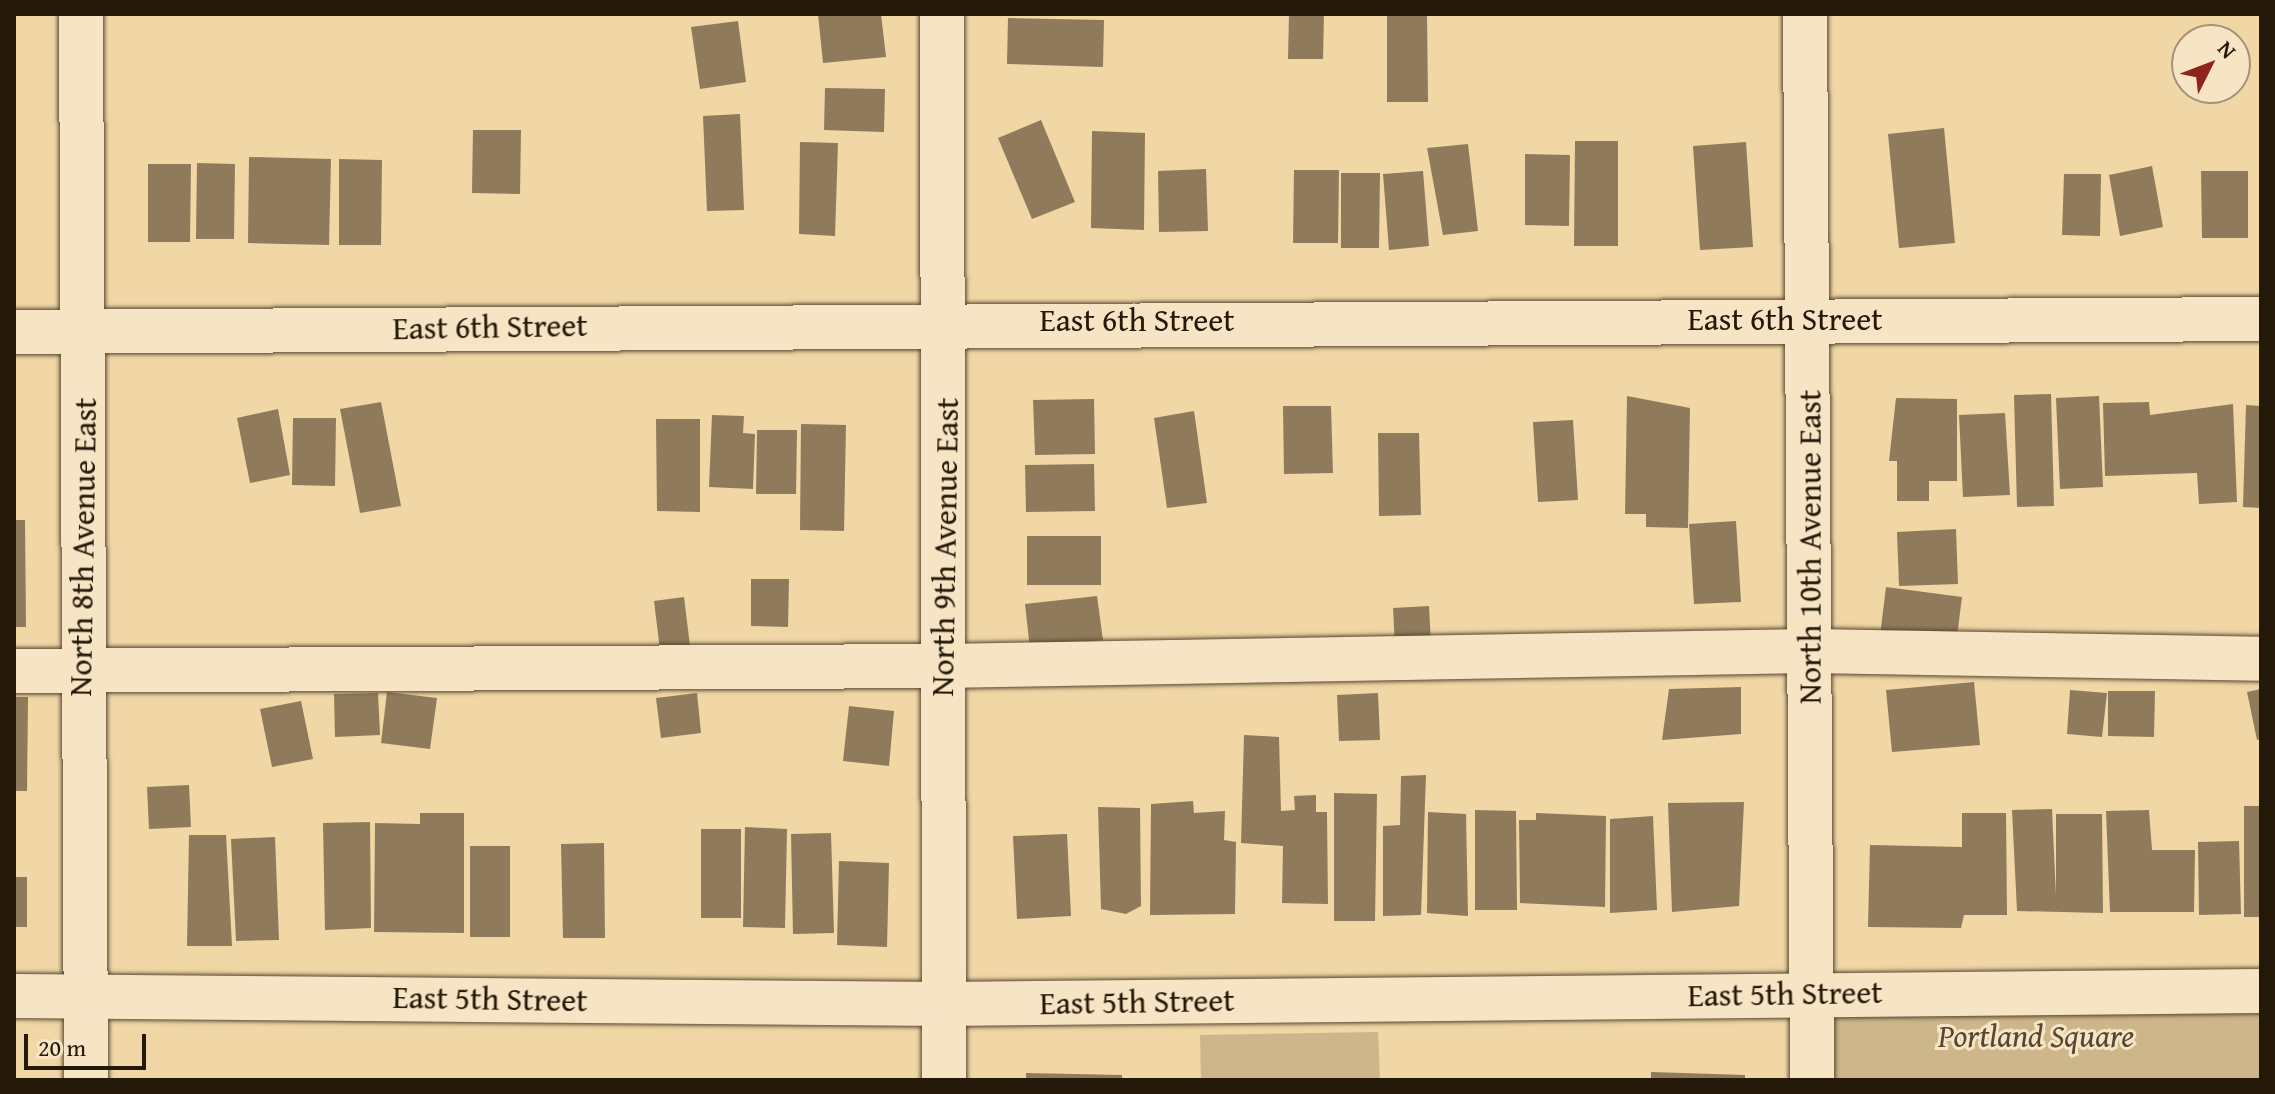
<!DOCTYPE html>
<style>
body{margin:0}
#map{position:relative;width:2275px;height:1094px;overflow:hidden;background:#f1d6a6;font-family:"Gentium Book Plus",serif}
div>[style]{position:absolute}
.green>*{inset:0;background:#ceb68b}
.building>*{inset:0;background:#8f7b5b}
.roads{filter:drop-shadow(0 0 2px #574830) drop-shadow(0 0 2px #574830)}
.minor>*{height:44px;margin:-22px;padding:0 22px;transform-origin:22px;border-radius:22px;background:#f6e4c5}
span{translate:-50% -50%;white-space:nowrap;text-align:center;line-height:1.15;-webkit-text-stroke:6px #f6e4c5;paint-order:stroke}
.street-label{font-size:32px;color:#241809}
.park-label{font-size:32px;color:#574730;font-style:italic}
.frame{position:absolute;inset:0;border:16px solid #241809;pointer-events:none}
.north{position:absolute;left:2171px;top:24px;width:80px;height:80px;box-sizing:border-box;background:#f6e4c5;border:2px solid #a2927a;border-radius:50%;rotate:48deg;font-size:22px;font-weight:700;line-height:32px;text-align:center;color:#241809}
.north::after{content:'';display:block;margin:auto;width:28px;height:36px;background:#8f2418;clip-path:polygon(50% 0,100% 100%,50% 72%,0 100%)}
.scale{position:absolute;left:24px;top:1034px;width:122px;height:36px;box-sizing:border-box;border:4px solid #241809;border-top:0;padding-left:10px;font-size:24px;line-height:28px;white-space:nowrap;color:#241809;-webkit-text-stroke:6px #f6e4c5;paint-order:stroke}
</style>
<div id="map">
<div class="green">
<div style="clip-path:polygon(2261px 991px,2261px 1080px,1812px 1080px,1814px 993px)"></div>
<div style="clip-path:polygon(1378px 1032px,1380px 1080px,1201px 1080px,1200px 1035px)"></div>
</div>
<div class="building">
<div style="clip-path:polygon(818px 14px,881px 14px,886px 57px,823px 63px)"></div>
<div style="clip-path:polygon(1289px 14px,1324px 14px,1323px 59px,1288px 59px)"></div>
<div style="clip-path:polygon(1387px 14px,1427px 14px,1428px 102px,1387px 102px)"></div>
<div style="clip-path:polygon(1008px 18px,1104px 20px,1103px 67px,1007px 64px)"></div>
<div style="clip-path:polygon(738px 21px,746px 82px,700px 89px,691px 27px)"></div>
<div style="clip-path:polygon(825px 88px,885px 89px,884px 132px,824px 130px)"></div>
<div style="clip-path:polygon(740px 114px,744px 210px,707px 211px,703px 116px)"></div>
<div style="clip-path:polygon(1041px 120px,1075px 202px,1032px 219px,998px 138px)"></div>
<div style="clip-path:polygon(1944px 128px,1955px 243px,1899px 248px,1888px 134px)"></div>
<div style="clip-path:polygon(473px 130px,521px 130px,520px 194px,472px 193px)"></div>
<div style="clip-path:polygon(1092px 131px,1145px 133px,1144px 230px,1091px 228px)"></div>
<div style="clip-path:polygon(1575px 141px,1618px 141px,1618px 246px,1574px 246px)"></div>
<div style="clip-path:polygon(800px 142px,838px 143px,835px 236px,799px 234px)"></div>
<div style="clip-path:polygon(1746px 142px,1753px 247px,1700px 250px,1693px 146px)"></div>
<div style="clip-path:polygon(1468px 144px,1478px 231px,1443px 235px,1427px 148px)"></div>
<div style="clip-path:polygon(1525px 154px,1570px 155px,1569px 226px,1525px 225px)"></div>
<div style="clip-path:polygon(249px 157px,331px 159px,329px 245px,248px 243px)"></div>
<div style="clip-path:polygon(339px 159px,382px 160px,381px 245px,339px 245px)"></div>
<div style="clip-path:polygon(197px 163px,235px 164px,234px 239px,196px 239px)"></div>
<div style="clip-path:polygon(148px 164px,191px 164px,190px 242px,148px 242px)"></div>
<div style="clip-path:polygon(2152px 166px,2163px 227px,2120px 236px,2109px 175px)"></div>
<div style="clip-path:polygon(1206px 169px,1208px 231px,1159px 232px,1158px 171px)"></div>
<div style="clip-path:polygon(1294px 170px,1339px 170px,1338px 243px,1293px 243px)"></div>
<div style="clip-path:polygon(1423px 171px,1429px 246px,1389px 250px,1383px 174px)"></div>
<div style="clip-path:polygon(2201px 171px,2248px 171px,2248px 238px,2202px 238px)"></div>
<div style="clip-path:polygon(1341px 173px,1380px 173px,1379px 248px,1341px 248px)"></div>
<div style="clip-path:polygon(2064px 174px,2101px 174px,2100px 236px,2062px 235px)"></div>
<div style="clip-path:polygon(2051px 394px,2054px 506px,2017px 507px,2014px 395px)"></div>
<div style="clip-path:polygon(1627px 396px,1690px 408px,1688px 528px,1646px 527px,1646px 514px,1625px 514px)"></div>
<div style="clip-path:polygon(2099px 396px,2103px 487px,2060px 489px,2056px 398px)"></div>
<div style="clip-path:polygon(1896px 398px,1957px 399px,1957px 481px,1929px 481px,1929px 501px,1897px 501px,1897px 461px,1889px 461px)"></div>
<div style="clip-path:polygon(1094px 399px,1095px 454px,1035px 455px,1033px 400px)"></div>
<div style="clip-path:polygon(381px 402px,401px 506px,360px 513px,340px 409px)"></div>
<div style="clip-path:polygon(2149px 402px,2150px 415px,2233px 404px,2237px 502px,2199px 504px,2197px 473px,2105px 476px,2103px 403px)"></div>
<div style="clip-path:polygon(2246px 405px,2261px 406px,2261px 508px,2243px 507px)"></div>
<div style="clip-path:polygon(1283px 406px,1331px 406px,1333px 473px,1284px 474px)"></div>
<div style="clip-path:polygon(278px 409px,290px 475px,250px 483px,237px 418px)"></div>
<div style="clip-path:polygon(1194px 411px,1207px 503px,1167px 508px,1154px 418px)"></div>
<div style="clip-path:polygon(2005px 413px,2010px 495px,1963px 497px,1959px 415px)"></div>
<div style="clip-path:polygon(712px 415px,744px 416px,743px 433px,755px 434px,753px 489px,709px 487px)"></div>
<div style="clip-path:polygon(293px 418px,336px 418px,335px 486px,292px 485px)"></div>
<div style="clip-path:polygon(656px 419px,700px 419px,700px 512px,657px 511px)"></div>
<div style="clip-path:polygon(1573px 420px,1578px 500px,1538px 502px,1533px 422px)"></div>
<div style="clip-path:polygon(801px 424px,846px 425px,844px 531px,800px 530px)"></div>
<div style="clip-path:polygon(757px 430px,797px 430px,796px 494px,756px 494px)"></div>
<div style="clip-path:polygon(1378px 433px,1419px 433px,1421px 515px,1379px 516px)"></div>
<div style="clip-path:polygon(1094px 464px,1095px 511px,1026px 512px,1025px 465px)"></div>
<div style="clip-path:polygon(14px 520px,25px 520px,26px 627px,14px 627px)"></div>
<div style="clip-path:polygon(1736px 521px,1741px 602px,1694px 604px,1689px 524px)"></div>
<div style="clip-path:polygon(1956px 529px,1958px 584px,1899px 586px,1897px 532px)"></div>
<div style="clip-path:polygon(1027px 536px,1101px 536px,1101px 585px,1027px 585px)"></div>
<div style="clip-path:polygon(751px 579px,789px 579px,788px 627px,751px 626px)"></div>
<div style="clip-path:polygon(1886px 587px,1962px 597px,1956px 645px,1880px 636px)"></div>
<div style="clip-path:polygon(1097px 596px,1103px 640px,1030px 649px,1025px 604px)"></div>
<div style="clip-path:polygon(684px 597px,690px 646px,660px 650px,654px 601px)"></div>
<div style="clip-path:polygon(1429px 606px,1431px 645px,1395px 646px,1393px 608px)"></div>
<div style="clip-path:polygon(1974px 682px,1980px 745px,1892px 752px,1886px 690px)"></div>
<div style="clip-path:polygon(1741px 687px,1741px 734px,1662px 740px,1669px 689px)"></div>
<div style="clip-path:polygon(2261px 689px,2261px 739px,2257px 740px,2247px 692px)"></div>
<div style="clip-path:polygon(2070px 690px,2107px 693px,2102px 737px,2067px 734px)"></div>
<div style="clip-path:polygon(2108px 691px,2155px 691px,2154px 737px,2108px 736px)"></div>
<div style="clip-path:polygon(387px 692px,437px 698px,430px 749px,381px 743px)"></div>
<div style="clip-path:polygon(378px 693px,380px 735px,335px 737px,334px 694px)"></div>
<div style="clip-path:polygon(697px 693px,701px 733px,661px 738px,656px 698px)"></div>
<div style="clip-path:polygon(1378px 693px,1380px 740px,1339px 741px,1337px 695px)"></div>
<div style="clip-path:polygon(14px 697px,28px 697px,27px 791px,14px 791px)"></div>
<div style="clip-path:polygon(301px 701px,313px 759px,272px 767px,260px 709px)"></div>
<div style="clip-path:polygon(849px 706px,894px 711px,889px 766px,843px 761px)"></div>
<div style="clip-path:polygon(1244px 735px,1279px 737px,1281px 811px,1295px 810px,1294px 796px,1316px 795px,1316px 812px,1327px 812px,1328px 904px,1282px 903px,1283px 846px,1241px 843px)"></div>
<div style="clip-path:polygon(1426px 775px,1421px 915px,1383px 916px,1383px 826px,1400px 825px,1401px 776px)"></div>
<div style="clip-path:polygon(189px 785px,191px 827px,149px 829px,147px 787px)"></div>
<div style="clip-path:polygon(1334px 793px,1377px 794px,1375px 921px,1334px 921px)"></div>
<div style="clip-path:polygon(1193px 801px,1194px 813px,1225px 811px,1224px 840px,1236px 842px,1235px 914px,1150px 915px,1151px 804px)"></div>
<div style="clip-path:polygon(1744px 802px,1739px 906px,1672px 912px,1668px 803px)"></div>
<div style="clip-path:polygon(2244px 806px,2261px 806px,2261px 917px,2244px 917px)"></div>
<div style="clip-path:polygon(1098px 807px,1140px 808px,1141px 906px,1126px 914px,1101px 909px)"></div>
<div style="clip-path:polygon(2052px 809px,2056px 896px,2056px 814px,2102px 814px,2103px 913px,2017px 911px,2012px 810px)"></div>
<div style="clip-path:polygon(1475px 810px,1516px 811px,1517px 910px,1475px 910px)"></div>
<div style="clip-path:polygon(2149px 810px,2152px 850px,2195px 850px,2194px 912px,2110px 912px,2106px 811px)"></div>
<div style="clip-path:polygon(1428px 812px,1466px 814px,1468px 916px,1427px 913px)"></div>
<div style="clip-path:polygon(420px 813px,464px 813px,464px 933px,374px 932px,375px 823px,420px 824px)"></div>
<div style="clip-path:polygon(1536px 813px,1606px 816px,1605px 907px,1520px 903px,1519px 820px,1536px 820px)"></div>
<div style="clip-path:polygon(1962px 813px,2006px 813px,2007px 915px,1964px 915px,1961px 928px,1868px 927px,1870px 845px,1962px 847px)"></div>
<div style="clip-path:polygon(1653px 816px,1657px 910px,1610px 913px,1610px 819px)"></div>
<div style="clip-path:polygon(370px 822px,371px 928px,325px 930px,323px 823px)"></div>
<div style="clip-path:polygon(745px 827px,787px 829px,785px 928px,743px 927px)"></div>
<div style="clip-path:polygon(701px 829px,741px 829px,741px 918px,701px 918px)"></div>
<div style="clip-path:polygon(831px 833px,834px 933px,793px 934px,791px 834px)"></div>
<div style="clip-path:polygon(1067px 834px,1071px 916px,1017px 919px,1013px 836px)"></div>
<div style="clip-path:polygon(189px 835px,226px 835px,232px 946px,187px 946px)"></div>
<div style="clip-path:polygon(275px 837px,279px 940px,236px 941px,231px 839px)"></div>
<div style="clip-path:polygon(2239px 841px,2241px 914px,2199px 915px,2198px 842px)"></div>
<div style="clip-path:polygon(604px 843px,605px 938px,563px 938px,561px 844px)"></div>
<div style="clip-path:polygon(470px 846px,510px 846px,510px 937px,470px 937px)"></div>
<div style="clip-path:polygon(839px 861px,889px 863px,887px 947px,837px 945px)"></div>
<div style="clip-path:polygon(14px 877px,27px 877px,27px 927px,14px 927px)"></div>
<div style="clip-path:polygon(1651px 1072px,1745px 1075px,1745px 1080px,1651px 1080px)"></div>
<div style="clip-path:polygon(1026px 1073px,1122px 1075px,1122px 1080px,1026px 1080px)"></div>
</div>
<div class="roads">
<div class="minor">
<div style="left:81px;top:14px;width:1066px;rotate:89.73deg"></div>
<div style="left:942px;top:14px;width:1066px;rotate:89.89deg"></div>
<div style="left:1805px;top:14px;width:1066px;rotate:89.62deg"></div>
<div style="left:14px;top:332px;width:2247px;rotate:-0.33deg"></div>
<div style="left:14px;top:671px;width:929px;rotate:-0.31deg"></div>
<div style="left:943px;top:666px;width:867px;rotate:-0.99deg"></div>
<div style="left:1810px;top:651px;width:451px;rotate:1deg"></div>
<div style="left:14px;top:996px;width:931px;rotate:0.49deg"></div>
<div style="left:945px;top:1004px;width:1316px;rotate:-0.57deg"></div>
</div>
</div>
<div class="street-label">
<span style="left:1785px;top:319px">East 6th Street</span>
<span style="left:1137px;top:320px">East 6th Street</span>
<span style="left:490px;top:327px;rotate:-1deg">East 6th Street</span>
<span style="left:83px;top:547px;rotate:-89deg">North 8th Avenue East</span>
<span style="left:945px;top:547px;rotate:-89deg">North 9th Avenue East</span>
<span style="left:1810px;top:547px;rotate:-90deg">North 10th Avenue East</span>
<span style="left:1785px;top:994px;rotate:-1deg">East 5th Street</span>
<span style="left:490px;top:999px;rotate:1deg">East 5th Street</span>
<span style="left:1137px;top:1002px;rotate:-1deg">East 5th Street</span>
</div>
<div class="park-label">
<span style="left:2036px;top:1036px">Portland Square</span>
</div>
<div class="frame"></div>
<div class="north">N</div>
<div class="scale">20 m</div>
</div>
